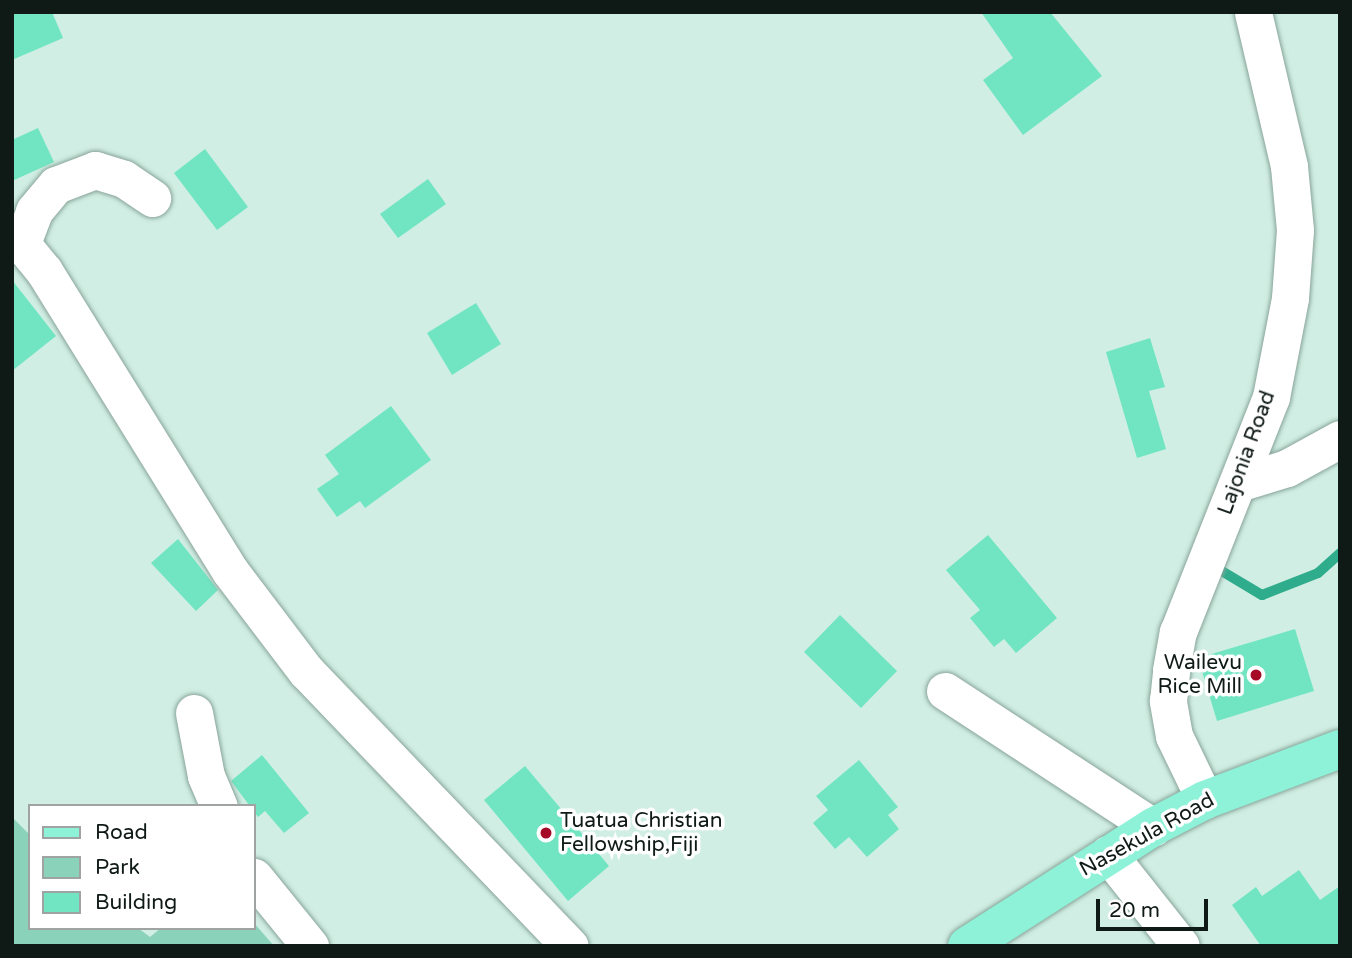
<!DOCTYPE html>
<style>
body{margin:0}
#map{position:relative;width:1352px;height:958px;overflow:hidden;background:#d0eee3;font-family:"Varela Round",sans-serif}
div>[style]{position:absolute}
.green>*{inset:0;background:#8ad2ba}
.stream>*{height:10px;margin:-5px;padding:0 5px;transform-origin:5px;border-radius:5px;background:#2eac8b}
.building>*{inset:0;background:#71e5c2}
.roads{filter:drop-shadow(0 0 2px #89a49a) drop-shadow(0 0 2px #89a49a)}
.minor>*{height:37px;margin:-18.5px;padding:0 18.5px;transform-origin:18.5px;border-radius:18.5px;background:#fff}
.major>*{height:38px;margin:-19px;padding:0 19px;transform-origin:19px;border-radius:19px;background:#8ef2d8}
.dots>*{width:19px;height:19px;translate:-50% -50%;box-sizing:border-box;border:4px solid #fff;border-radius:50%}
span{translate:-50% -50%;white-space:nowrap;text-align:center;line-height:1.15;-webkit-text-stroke:7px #fff;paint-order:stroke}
.street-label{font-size:21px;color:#0f1a16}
.poi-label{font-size:21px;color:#0f1a16}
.right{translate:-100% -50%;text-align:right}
.left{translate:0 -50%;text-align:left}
.frame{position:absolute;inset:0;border:14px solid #0f1a16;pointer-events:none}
.legend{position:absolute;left:28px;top:804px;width:228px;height:126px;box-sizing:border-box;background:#fff;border:2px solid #9fa3a2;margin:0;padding:9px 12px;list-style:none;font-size:21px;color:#0f1a16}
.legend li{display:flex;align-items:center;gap:14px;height:35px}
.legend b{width:35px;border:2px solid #9fa3a2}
.scale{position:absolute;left:1096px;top:899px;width:112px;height:32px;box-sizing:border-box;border:4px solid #0f1a16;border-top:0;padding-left:9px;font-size:21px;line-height:24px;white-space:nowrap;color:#0f1a16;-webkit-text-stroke:5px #fff;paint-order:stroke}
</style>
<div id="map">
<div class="green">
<div style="clip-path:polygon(12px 817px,30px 835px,30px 928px,138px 928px,150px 937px,161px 928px,254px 928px,254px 923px,274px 946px,12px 946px)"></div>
</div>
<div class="stream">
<div style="left:1220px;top:570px;width:49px;rotate:30.8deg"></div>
<div style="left:1262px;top:595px;width:60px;rotate:-21.4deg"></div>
<div style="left:1318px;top:573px;width:30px;rotate:-42deg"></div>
</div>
<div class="building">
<div style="clip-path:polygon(12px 12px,52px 12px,63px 38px,12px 60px)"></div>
<div style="clip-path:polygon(981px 12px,1050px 12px,1102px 76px,1023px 135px,983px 80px,1013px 58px)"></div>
<div style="clip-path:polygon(38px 128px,54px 162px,12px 181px,12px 140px)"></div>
<div style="clip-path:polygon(205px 149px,248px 207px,217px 230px,174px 173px)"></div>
<div style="clip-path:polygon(428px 179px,446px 204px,398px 238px,380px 214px)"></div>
<div style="clip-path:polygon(12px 280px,56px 336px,12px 371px)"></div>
<div style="clip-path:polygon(476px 303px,501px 344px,452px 375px,427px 333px)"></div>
<div style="clip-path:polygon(1150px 338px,1165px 387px,1149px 391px,1166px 449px,1137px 458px,1106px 352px)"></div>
<div style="clip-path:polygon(391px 406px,431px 460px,365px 508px,360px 501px,337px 517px,317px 489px,339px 474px,325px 455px)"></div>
<div style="clip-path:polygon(988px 535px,1057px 618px,1016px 653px,1004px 639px,994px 647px,970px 618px,980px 610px,946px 570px)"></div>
<div style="clip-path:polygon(178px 539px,218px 590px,196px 611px,151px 563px)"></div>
<div style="clip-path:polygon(840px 615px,897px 671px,861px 708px,804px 652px)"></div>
<div style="clip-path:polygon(1295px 629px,1314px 691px,1217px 721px,1198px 658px)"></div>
<div style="clip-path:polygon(262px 755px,309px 813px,284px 833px,265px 811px,258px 817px,231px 781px)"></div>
<div style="clip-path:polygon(859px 760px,898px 807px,888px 815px,899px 829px,867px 857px,849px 837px,835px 849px,813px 823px,828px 810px,816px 796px)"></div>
<div style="clip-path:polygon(525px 766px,609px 866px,568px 901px,484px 800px)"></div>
<div style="clip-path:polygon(1299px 870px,1320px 900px,1340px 886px,1340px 946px,1261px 946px,1232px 905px,1256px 887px,1262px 896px)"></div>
</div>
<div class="roads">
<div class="minor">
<div style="left:12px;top:232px;width:50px;rotate:50.6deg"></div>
<div style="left:44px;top:271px;width:353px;rotate:58.2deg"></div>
<div style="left:230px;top:571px;width:126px;rotate:52.8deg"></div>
<div style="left:306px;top:671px;width:381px;rotate:46.2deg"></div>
<div style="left:22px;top:243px;width:34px;rotate:-69deg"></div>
<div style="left:34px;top:211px;width:34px;rotate:-50deg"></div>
<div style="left:56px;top:185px;width:42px;rotate:-21deg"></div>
<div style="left:95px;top:170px;width:30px;rotate:17deg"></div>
<div style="left:124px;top:179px;width:34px;rotate:34deg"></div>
<div style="left:1238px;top:483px;width:51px;rotate:-17deg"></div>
<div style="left:1287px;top:468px;width:60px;rotate:-28.7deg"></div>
<div style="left:945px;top:691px;width:249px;rotate:33.2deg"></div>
<div style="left:194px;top:713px;width:64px;rotate:79.2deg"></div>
<div style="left:206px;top:776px;width:33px;rotate:67deg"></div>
<div style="left:1205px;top:800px;width:71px;rotate:-115.8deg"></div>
<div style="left:1174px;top:736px;width:36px;rotate:-100deg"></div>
<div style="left:1168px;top:701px;width:31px;rotate:-84deg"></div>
<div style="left:1171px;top:670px;width:39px;rotate:-80deg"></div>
<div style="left:1178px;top:632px;width:253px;rotate:-68.4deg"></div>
<div style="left:1271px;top:397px;width:101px;rotate:-79.1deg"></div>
<div style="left:1290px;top:298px;width:68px;rotate:-85.8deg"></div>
<div style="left:1295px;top:230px;width:64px;rotate:-95.4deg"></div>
<div style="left:1289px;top:166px;width:158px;rotate:-103.2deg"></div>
<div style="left:1108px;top:854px;width:117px;rotate:51.6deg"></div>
<div style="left:254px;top:877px;width:89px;rotate:50.9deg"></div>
</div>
<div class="major">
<div style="left:967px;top:946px;width:221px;rotate:-32.6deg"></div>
<div style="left:1153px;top:827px;width:59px;rotate:-27.4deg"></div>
<div style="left:1205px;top:800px;width:144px;rotate:-20.7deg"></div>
</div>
</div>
<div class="dots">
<div style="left:1256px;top:675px;background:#a50a27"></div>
<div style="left:546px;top:833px;background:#a50a27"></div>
</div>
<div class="street-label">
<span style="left:1247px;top:453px;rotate:-70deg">Lajonia Road</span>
<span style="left:1147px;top:835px;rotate:-29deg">Nasekula Road</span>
</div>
<div class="poi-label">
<span class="right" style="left:1242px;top:675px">Wailevu<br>Rice Mill</span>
<span class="left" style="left:560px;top:833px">Tuatua Christian<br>Fellowship,Fiji</span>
</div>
<div class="frame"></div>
<ul class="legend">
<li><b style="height:9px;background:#8ef2d8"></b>Road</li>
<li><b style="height:19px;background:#8ad2ba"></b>Park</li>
<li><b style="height:19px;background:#71e5c2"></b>Building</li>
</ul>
<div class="scale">20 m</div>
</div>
